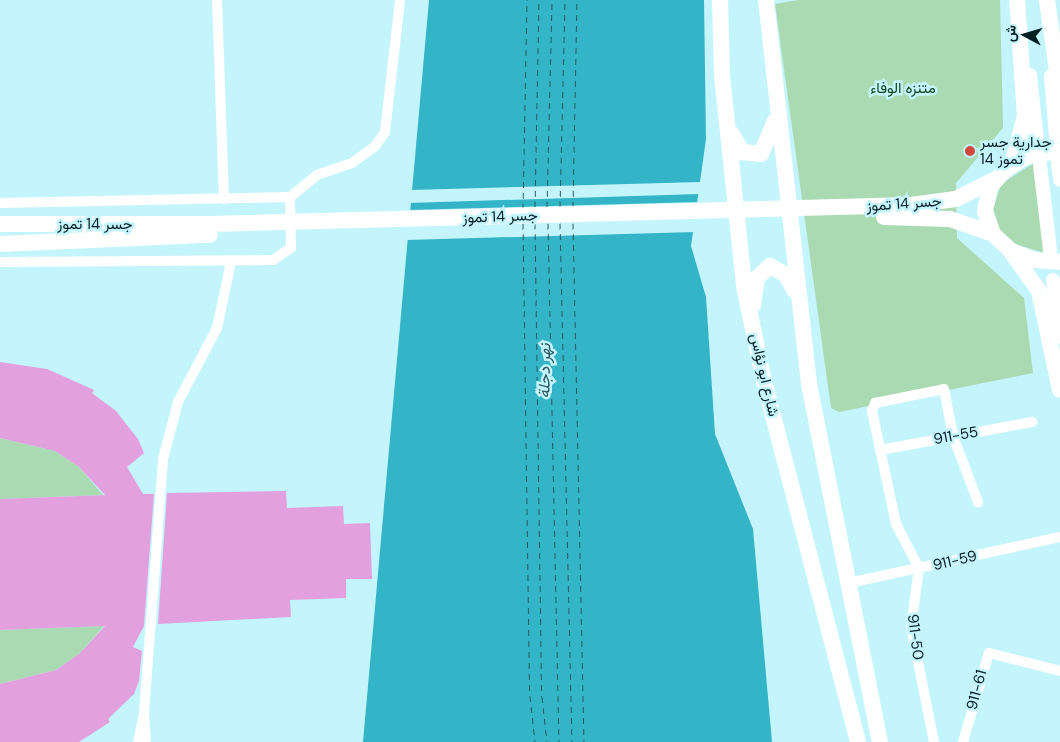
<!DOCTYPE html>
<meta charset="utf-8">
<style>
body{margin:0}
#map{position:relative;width:1060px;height:742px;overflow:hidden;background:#c4f4fc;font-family:"DM Sans",Vazirmatn,sans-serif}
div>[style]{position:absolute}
.green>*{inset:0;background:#aadab1}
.water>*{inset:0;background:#33b5c7}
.pier>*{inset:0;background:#c4f4fc}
.ferry>*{height:1px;margin-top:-0.5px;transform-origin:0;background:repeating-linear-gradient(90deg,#265961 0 6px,transparent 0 11px)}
.building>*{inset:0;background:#e2a1de}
.street>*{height:10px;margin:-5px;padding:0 5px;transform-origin:5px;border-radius:5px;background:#fff}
.secondary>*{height:14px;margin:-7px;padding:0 7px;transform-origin:7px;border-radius:7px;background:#fff}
.primary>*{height:16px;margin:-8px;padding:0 8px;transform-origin:8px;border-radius:8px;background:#fff}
.dots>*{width:14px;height:14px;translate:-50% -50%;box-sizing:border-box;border:2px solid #c4f4fc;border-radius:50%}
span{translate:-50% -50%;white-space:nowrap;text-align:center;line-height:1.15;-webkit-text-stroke:5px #c4f4fc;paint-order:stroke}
.park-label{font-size:15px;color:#114620}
.poi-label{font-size:15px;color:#061f23}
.left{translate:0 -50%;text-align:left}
.street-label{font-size:15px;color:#061f23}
.water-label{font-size:16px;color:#265961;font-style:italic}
.north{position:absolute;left:1000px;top:10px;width:50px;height:50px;-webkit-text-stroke:4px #c4f4fc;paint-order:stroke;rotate:276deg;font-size:14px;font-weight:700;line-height:20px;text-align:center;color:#061f23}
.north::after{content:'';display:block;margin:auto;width:18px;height:22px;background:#061f23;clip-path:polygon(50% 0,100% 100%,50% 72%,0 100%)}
</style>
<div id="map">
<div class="green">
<div style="clip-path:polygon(798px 0,1000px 0,1003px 128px,956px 183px,957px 238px,1024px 298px,1033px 373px,839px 412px,831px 408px,775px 4px)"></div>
<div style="clip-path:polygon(1036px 162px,1048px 254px,1015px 244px,1000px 230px,993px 210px,1001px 184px)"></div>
<div style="clip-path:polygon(0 438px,55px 451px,79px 467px,103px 495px,0 499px)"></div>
<div style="clip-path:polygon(104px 626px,79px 654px,56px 670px,0 684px,0 630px)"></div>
</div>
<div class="water">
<div style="clip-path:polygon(429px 0,704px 0,706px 139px,691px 246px,706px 297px,715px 434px,753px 529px,772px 742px,363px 742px)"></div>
</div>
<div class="pier">
<div style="clip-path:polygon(701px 182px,699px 194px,409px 203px,411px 190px)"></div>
<div style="clip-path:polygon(698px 202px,695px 232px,406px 240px,409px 210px)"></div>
</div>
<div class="ferry">
<div style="left:535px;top:207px;width:207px;rotate:-88.9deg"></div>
<div style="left:547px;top:207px;width:207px;rotate:-88.6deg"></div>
<div style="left:560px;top:207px;width:207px;rotate:-88.6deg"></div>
<div style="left:573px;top:207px;width:207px;rotate:-88.9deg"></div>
<div style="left:523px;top:209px;width:209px;rotate:-88.9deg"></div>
<div style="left:523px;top:223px;width:473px;rotate:89.2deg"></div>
<div style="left:530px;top:696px;width:46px;rotate:83.8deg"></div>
<div style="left:535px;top:223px;width:474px;rotate:89.2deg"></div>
<div style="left:542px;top:697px;width:45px;rotate:83.7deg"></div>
<div style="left:548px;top:223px;width:519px;rotate:88.79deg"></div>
<div style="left:560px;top:223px;width:519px;rotate:88.68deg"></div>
<div style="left:573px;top:223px;width:519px;rotate:88.79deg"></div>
</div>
<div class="building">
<div style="clip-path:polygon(0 362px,47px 369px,94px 390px,92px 393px,116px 411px,138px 439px,144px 453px,127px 467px,143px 494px,154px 494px,144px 626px,133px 647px,142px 651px,139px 681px,134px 694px,108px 719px,110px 722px,79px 742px,0 742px,0 684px,56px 670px,79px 654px,105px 626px,0 630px,0 499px,105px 495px,79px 467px,55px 451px,0 438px)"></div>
<div style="clip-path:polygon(286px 491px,287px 508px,343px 506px,344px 524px,370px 523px,372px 579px,346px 579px,346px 598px,290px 600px,291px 617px,158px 624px,167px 493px)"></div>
</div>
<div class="street">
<div style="left:217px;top:0;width:199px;rotate:88deg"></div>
<div style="left:0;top:203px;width:290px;rotate:-1.2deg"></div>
<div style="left:290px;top:197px;width:35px;rotate:-39deg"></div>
<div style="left:317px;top:175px;width:37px;rotate:-19deg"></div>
<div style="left:352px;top:163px;width:29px;rotate:-36deg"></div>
<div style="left:375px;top:146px;width:17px;rotate:-54deg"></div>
<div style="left:385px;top:132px;width:133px;rotate:-83.5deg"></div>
<div style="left:0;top:262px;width:273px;rotate:-0.4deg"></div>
<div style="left:273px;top:260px;width:22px;rotate:-34deg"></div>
<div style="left:291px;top:248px;width:51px;rotate:-91.1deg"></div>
<div style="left:880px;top:450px;width:155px;rotate:-10.4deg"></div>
<div style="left:849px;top:583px;width:216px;rotate:-12.3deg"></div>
<div style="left:138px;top:742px;width:30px;rotate:-78deg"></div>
<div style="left:146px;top:742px;width:29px;rotate:-94deg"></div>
<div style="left:144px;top:713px;width:255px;rotate:-85.7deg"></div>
<div style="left:163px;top:459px;width:59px;rotate:-75.3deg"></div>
<div style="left:178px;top:402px;width:84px;rotate:-62.2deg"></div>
<div style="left:217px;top:328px;width:67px;rotate:-78deg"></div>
<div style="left:934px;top:742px;width:117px;rotate:-101.3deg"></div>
<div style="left:911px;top:627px;width:60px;rotate:-82.3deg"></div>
<div style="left:919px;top:568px;width:50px;rotate:-117.6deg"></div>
<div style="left:896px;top:524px;width:116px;rotate:-102deg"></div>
<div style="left:872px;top:411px;width:9px;rotate:-69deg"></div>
<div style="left:875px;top:403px;width:70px;rotate:-11.5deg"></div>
<div style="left:944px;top:389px;width:48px;rotate:79.2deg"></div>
<div style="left:953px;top:436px;width:71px;rotate:69.3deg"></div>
<div style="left:963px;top:742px;width:93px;rotate:-73.7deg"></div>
<div style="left:989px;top:653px;width:73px;rotate:14.2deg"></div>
</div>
<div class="secondary">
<div style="left:1030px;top:75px;width:65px;rotate:83.9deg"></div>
<div style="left:1051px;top:76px;width:61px;rotate:85.3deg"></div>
<div style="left:1058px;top:163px;width:17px;rotate:83deg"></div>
<div style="left:1040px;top:165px;width:86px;rotate:83.3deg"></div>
<div style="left:1053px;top:280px;width:57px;rotate:83deg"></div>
</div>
<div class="primary">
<div style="left:720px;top:0;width:75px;rotate:88.5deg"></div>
<div style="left:722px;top:75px;width:212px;rotate:84deg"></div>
<div style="left:744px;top:286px;width:93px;rotate:78.2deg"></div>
<div style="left:763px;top:377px;width:377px;rotate:75.4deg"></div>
<div style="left:766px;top:0;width:386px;rotate:83.6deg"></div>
<div style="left:809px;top:384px;width:365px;rotate:78.8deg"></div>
<div style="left:1047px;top:0;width:92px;rotate:81.9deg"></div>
<div style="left:732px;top:134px;width:21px;rotate:61deg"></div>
<div style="left:742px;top:152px;width:19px;rotate:6deg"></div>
<div style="left:761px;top:154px;width:36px;rotate:-67deg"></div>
<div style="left:1060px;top:151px;width:33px;rotate:171deg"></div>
<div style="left:1027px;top:156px;width:25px;rotate:148deg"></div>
<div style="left:1006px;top:169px;width:24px;rotate:132deg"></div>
<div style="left:990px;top:187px;width:25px;rotate:102deg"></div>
<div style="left:985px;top:211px;width:24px;rotate:71deg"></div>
<div style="left:993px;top:234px;width:25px;rotate:43deg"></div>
<div style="left:1011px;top:251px;width:25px;rotate:21deg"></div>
<div style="left:1034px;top:260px;width:26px;rotate:4deg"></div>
<div style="left:1012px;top:164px;width:50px;rotate:-74.8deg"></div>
<div style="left:1025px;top:116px;width:116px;rotate:-93.9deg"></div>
<div style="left:884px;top:217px;width:66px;rotate:1.7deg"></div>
<div style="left:950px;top:219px;width:46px;rotate:19.2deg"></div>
<div style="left:0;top:224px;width:210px"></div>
<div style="left:210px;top:224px;width:701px;rotate:-1.55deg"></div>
<div style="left:911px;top:205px;width:45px;rotate:-7.6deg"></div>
<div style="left:956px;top:199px;width:42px;rotate:-26.6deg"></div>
<div style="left:0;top:244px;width:210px;rotate:-2.5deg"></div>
<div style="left:1012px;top:253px;width:47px;rotate:54.6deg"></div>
<div style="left:1039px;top:291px;width:101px;rotate:78deg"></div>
<div style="left:753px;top:305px;width:27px;rotate:-82deg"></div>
<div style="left:757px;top:278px;width:18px;rotate:-43deg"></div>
<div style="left:770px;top:266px;width:18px;rotate:29deg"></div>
<div style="left:786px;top:275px;width:17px;rotate:62deg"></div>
</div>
<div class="dots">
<div style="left:970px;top:151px;background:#d5473a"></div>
</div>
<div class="park-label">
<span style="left:903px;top:89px">متنزه الوفاء</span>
</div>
<div class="poi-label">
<span class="left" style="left:980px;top:151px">جدارية جسر<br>14 تموز</span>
</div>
<div class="street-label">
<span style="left:904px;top:204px;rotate:-4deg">جسر 14 تموز</span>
<span style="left:500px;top:217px;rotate:-2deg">جسر 14 تموز</span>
<span style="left:95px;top:225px">جسر 14 تموز</span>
<span style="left:764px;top:375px;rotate:77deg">شارع ابو نؤاس</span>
<span style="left:956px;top:436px;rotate:-10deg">911-55</span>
<span style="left:955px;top:561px;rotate:-13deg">911-59</span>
<span style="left:915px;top:637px;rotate:83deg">911-50</span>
<span style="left:977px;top:690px;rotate:-75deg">911-61</span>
</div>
<div class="water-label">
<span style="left:545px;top:371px;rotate:-89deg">نهر دجلة</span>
</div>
<div class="north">ش</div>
</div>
